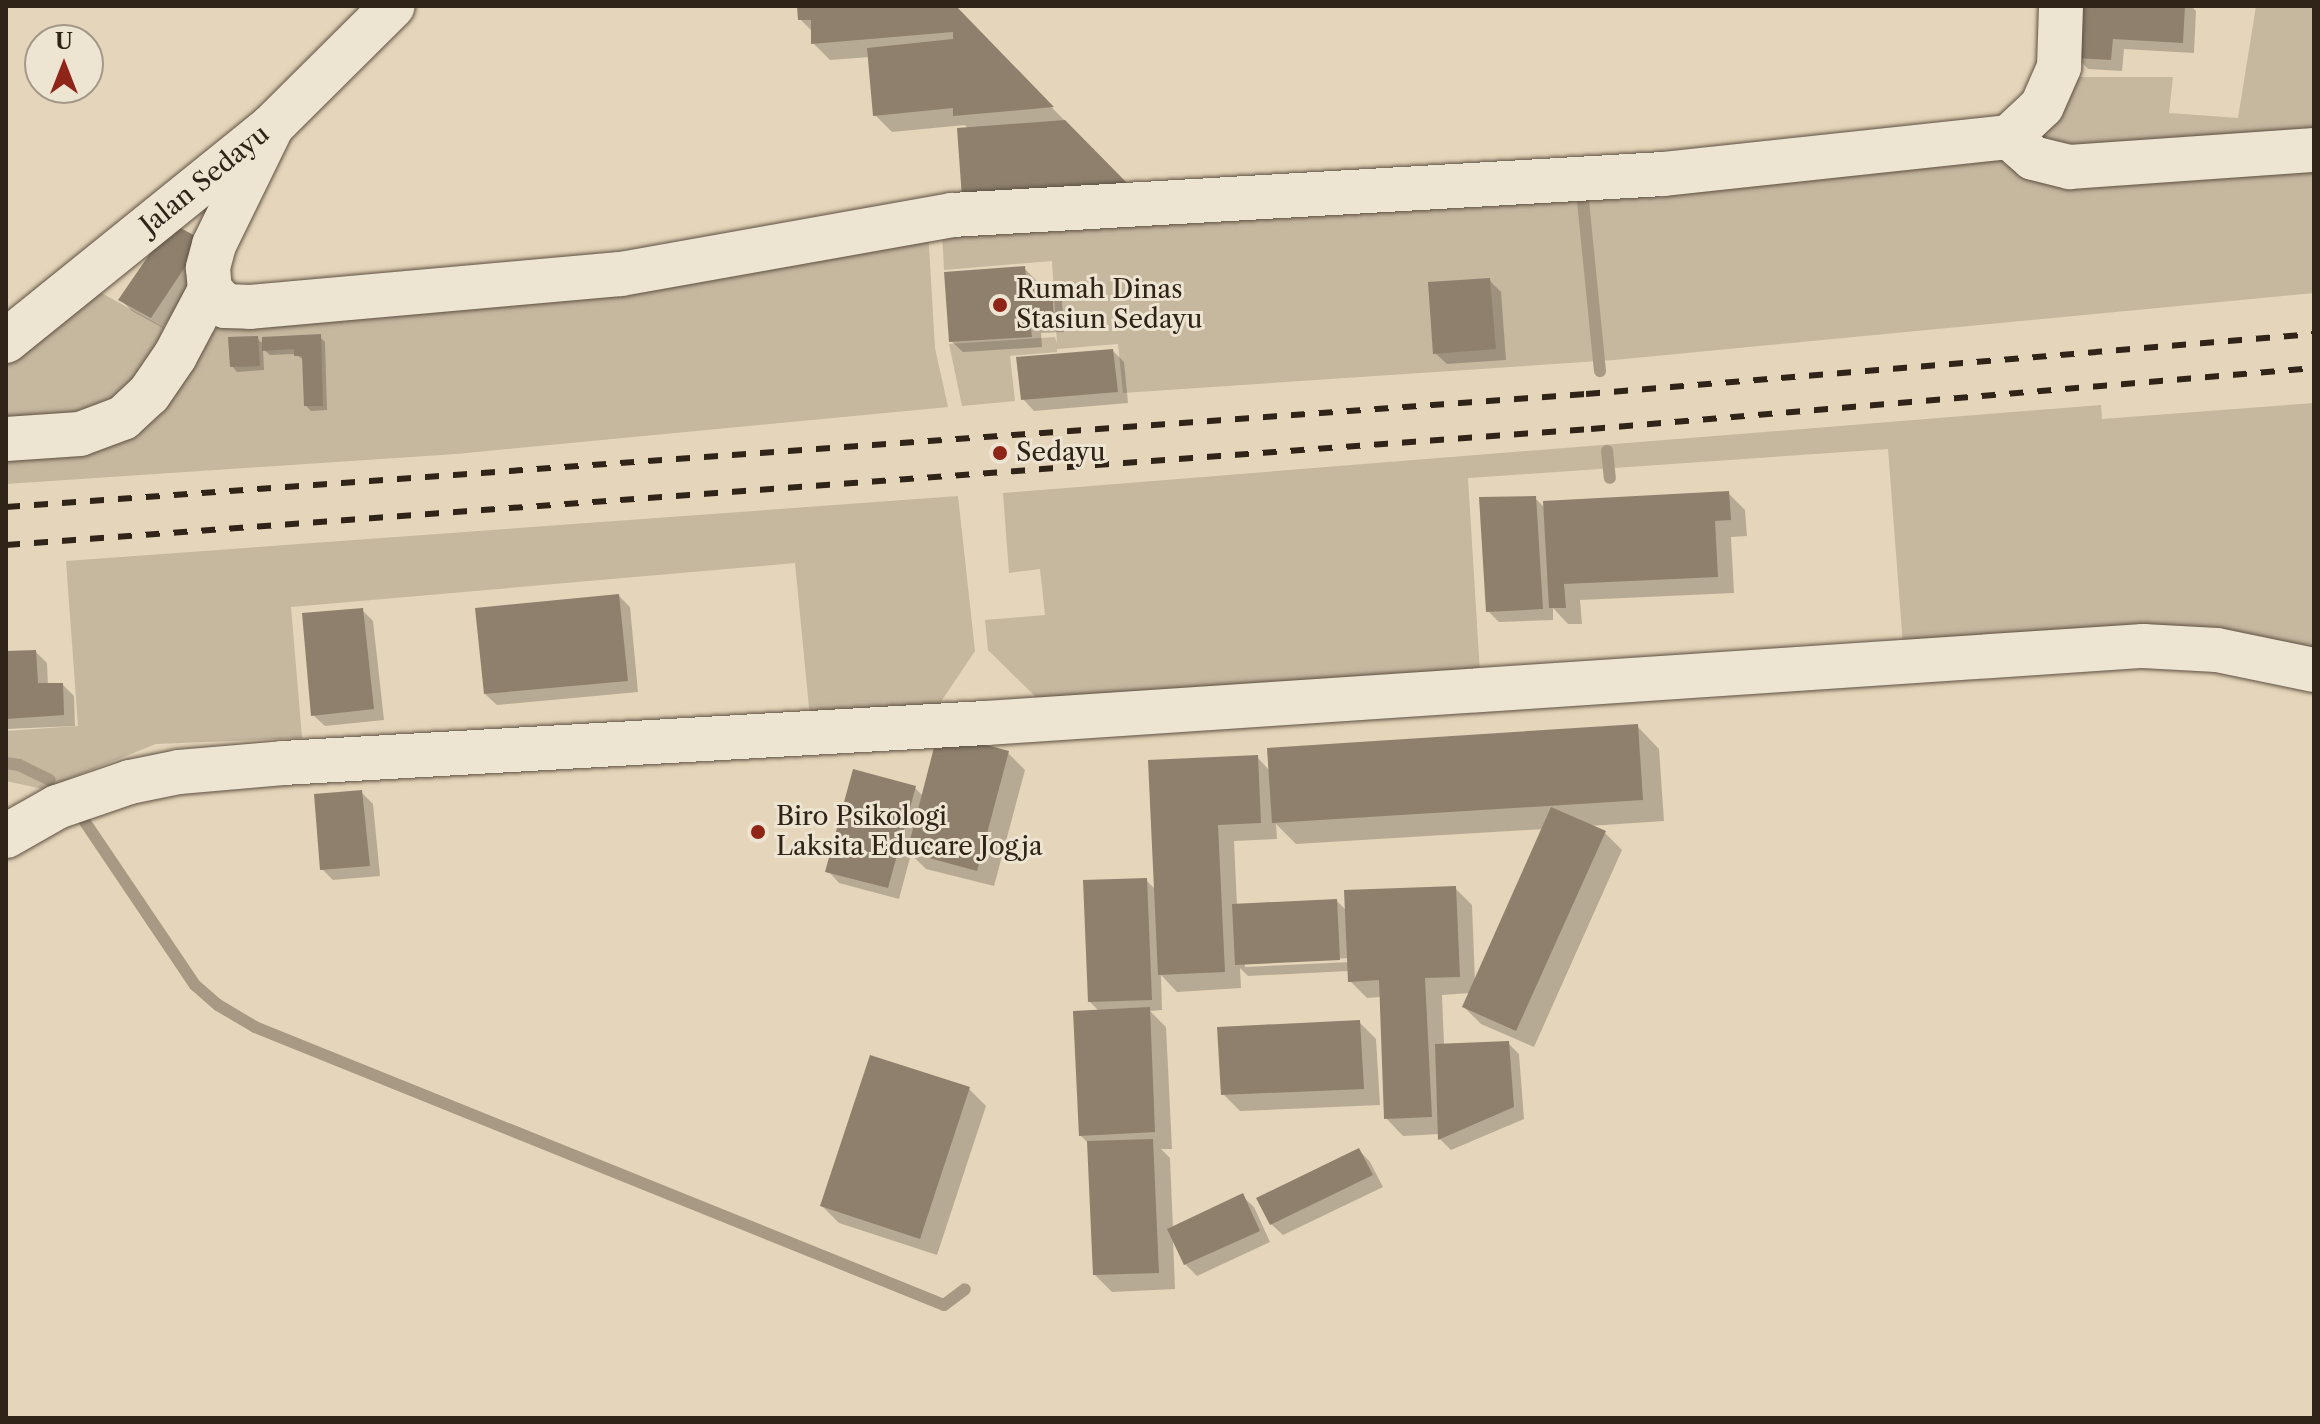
<!DOCTYPE html>
<style>
body{margin:0}
#map{position:relative;width:2320px;height:1424px;overflow:hidden;background:#e5d5ba;font-family:"Libre Caslon Text",serif}
div>[style]{position:absolute}
.green>*{inset:0;background:#c6b79f}
.shadow>*{inset:0;background:#0003}
.stream>*{height:12px;margin:-6px;padding:0 6px;transform-origin:6px;border-radius:6px;background:#a79983}
.building>*{inset:0;background:#8e806d}
.roads{filter:drop-shadow(0 0 2px #5d5041) drop-shadow(0 0 2px #5d5041)}
.street>*{height:44px;margin:-22px;padding:0 22px;transform-origin:22px;border-radius:22px;background:#eee4d2}
.secondary>*{height:44px;margin:-22px;padding:0 22px;transform-origin:22px;border-radius:22px;background:#eee4d2}
.rail>*{height:6px;margin-top:-3px;transform-origin:0;background:repeating-linear-gradient(90deg,#302419 0 14px,transparent 0 28px)}
.dots>*{width:22px;height:22px;translate:-50% -50%;box-sizing:border-box;border:4px solid #eee4d2;border-radius:50%}
span{translate:-50% -50%;white-space:nowrap;text-align:center;line-height:1.15;-webkit-text-stroke:6px #eee4d2;paint-order:stroke}
.street-label{font-size:26px;color:#302419}
.poi-label{font-size:26px;color:#302419}
.left{translate:0 -50%;text-align:left}
.frame{position:absolute;inset:0;border:8px solid #302419;pointer-events:none}
.north{position:absolute;left:24px;top:24px;width:80px;height:80px;box-sizing:border-box;background:#eee4d2;border:2px solid #a29788;border-radius:50%;rotate:0deg;font-size:22px;font-weight:700;line-height:32px;text-align:center;color:#302419}
.north::after{content:'';display:block;margin:auto;width:28px;height:36px;background:#8f2418;clip-path:polygon(50% 0,100% 100%,50% 72%,0 100%)}
</style>
<div id="map">
<div class="green">
<div style="clip-path:polygon(2256px 6px,2314px 6px,2314px 293px,1614px 360px,1123px 393px,1118px 344px,1057px 349px,1057px 352px,1010px 356px,1015px 401px,962px 406px,949px 344px,1055px 337px,1057px 343px,1052px 261px,944px 270px,942px 228px,1934px 162px,2075px 77px,2173px 77px,2169px 113px,2238px 118px)"></div>
<div style="clip-path:polygon(928px 230px,935px 348px,948px 407px,456px 454px,6px 484px,6px 455px,88px 449px,228px 318px)"></div>
<div style="clip-path:polygon(98px 291px,170px 331px,140px 376px,113px 402px,71px 417px,6px 424px,6px 364px)"></div>
<div style="clip-path:polygon(2314px 403px,2314px 652px,1903px 645px,1888px 449px,1468px 478px,1480px 673px,1043px 704px,988px 650px,985px 620px,1045px 615px,1040px 569px,1009px 573px,1003px 493px,2101px 405px,2102px 419px)"></div>
<div style="clip-path:polygon(958px 496px,975px 651px,934px 712px,810px 718px,795px 563px,291px 607px,302px 738px,156px 744px,43px 789px,6px 781px,6px 731px,78px 726px,66px 561px)"></div>
</div>
<div class="shadow">
<div style="clip-path:polygon(799px 6px,953px 6px,1068px 124px,969px 130px,965px 125px,892px 132px,875px 115px,870px 57px,830px 60px,813px 43px,813px 32px,800px 19px)"></div>
<div style="clip-path:polygon(2079px 6px,2191px 6px,2196px 11px,2194px 53px,2124px 49px,2122px 71px,2088px 69px,2077px 57px)"></div>
<div style="clip-path:polygon(172px 225px,213px 253px,163px 328px,132px 311px,121px 300px)"></div>
<div style="clip-path:polygon(1024px 268px,1036px 280px,1037px 290px,1051px 289px,1062px 300px,1064px 332px,1041px 333px,1042px 347px,963px 352px,951px 341px)"></div>
<div style="clip-path:polygon(1489px 280px,1501px 292px,1506px 360px,1447px 364px,1435px 353px)"></div>
<div style="clip-path:polygon(320px 337px,325px 342px,327px 410px,311px 411px,306px 406px,304px 360px,295px 354px,270px 355px,263px 349px,264px 370px,237px 372px,232px 366px,257px 338px,264px 345px)"></div>
<div style="clip-path:polygon(1113px 351px,1124px 362px,1128px 403px,1034px 411px,1023px 399px)"></div>
<div style="clip-path:polygon(1728px 493px,1745px 510px,1747px 536px,1731px 537px,1734px 593px,1580px 600px,1582px 624px,1568px 624px,1553px 608px,1553px 620px,1499px 622px,1488px 611px,1535px 498px,1545px 508px)"></div>
<div style="clip-path:polygon(619px 596px,630px 607px,638px 692px,497px 705px,485px 694px)"></div>
<div style="clip-path:polygon(362px 610px,373px 621px,384px 720px,325px 726px,313px 715px)"></div>
<div style="clip-path:polygon(36px 652px,47px 663px,48px 685px,63px 685px,74px 696px,75px 726px,6px 729px,6px 653px)"></div>
<div style="clip-path:polygon(evenodd,1637px 726px,1659px 749px,1664px 821px,1589px 826px,1605px 833px,1622px 850px,1534px 1047px,1481px 1024px,1464px 1007px,1470px 993px,1442px 995px,1444px 1045px,1508px 1043px,1519px 1054px,1524px 1119px,1451px 1150px,1440px 1139px,1439px 1134px,1403px 1136px,1386px 1118px,1381px 997px,1367px 998px,1350px 981px,1349px 971px,1248px 976px,1240px 968px,1241px 988px,1177px 992px,1161px 975px,1162px 1010px,1150px 1011px,1166px 1027px,1172px 1149px,1161px 1149px,1170px 1158px,1173px 1229px,1242px 1196px,1254px 1207px,1270px 1242px,1197px 1276px,1185px 1264px,1173px 1238px,1175px 1289px,1112px 1292px,1095px 1275px,1089px 1144px,1080px 1135px,1100px 1012px,1090px 1002px,1146px 880px,1156px 890px,1257px 757px,1270px 771px,1637px 726px,1276px 824px,1296px 844px,1544px 829px,1475px 982px,1472px 905px,1455px 888px,1347px 911px,1337px 901px,1237px 906px,1234px 841px,1277px 839px,1276px 824px,1637px 726px,1350px 958px,1350px 962px,1245px 967px,1245px 963px,1350px 958px)"></div>
<div style="clip-path:polygon(1008px 753px,1025px 770px,994px 886px,926px 869px,911px 854px,899px 899px,839px 883px,828px 871px,915px 788px,923px 796px)"></div>
<div style="clip-path:polygon(361px 792px,373px 804px,380px 876px,333px 880px,322px 869px)"></div>
<div style="clip-path:polygon(1359px 1022px,1376px 1039px,1380px 1105px,1240px 1111px,1223px 1094px)"></div>
<div style="clip-path:polygon(969px 1089px,986px 1106px,937px 1255px,839px 1223px,822px 1206px)"></div>
<div style="clip-path:polygon(1359px 1150px,1370px 1162px,1383px 1187px,1283px 1235px,1271px 1224px)"></div>
</div>
<div class="stream">
<div style="left:1583px;top:201px;width:171px;rotate:84.3deg"></div>
<div style="left:1607px;top:451px;width:27px;rotate:84deg"></div>
<div style="left:6px;top:763px;width:13px;rotate:9deg"></div>
<div style="left:19px;top:765px;width:34px;rotate:26deg"></div>
<div style="left:83px;top:819px;width:200px;rotate:56deg"></div>
<div style="left:195px;top:985px;width:30px;rotate:41deg"></div>
<div style="left:218px;top:1005px;width:43px;rotate:30.7deg"></div>
<div style="left:255px;top:1027px;width:743px;rotate:21.97deg"></div>
<div style="left:944px;top:1305px;width:26px;rotate:-37deg"></div>
</div>
<div class="building">
<div style="clip-path:polygon(797px 6px,956px 6px,1054px 107px,953px 116px,953px 108px,873px 116px,867px 48px,953px 39px,953px 32px,811px 44px,811px 20px,798px 20px)"></div>
<div style="clip-path:polygon(2077px 6px,2185px 6px,2183px 43px,2113px 39px,2111px 60px,2075px 58px)"></div>
<div style="clip-path:polygon(1065px 120px,1130px 186px,962px 198px,957px 128px)"></div>
<div style="clip-path:polygon(171px 223px,203px 240px,151px 318px,118px 300px)"></div>
<div style="clip-path:polygon(1025px 266px,1027px 290px,1052px 287px,1054px 321px,1030px 322px,1032px 337px,949px 342px,944px 272px)"></div>
<div style="clip-path:polygon(1490px 278px,1496px 349px,1433px 354px,1428px 282px)"></div>
<div style="clip-path:polygon(321px 334px,323px 406px,304px 406px,302px 356px,294px 356px,294px 349px,262px 351px,262px 337px)"></div>
<div style="clip-path:polygon(258px 336px,260px 366px,230px 367px,228px 337px)"></div>
<div style="clip-path:polygon(1113px 349px,1118px 392px,1021px 400px,1016px 357px)"></div>
<div style="clip-path:polygon(1729px 491px,1731px 520px,1715px 521px,1718px 577px,1564px 584px,1566px 608px,1549px 608px,1543px 501px)"></div>
<div style="clip-path:polygon(1536px 496px,1543px 609px,1486px 612px,1479px 497px)"></div>
<div style="clip-path:polygon(619px 594px,628px 681px,484px 694px,475px 608px)"></div>
<div style="clip-path:polygon(363px 608px,374px 709px,311px 716px,302px 613px)"></div>
<div style="clip-path:polygon(36px 650px,38px 683px,63px 683px,64px 715px,6px 719px,6px 651px)"></div>
<div style="clip-path:polygon(1638px 724px,1643px 800px,1272px 823px,1267px 748px)"></div>
<div style="clip-path:polygon(938px 732px,1009px 751px,977px 871px,907px 852px)"></div>
<div style="clip-path:polygon(1258px 755px,1261px 823px,1218px 825px,1225px 972px,1158px 975px,1148px 760px)"></div>
<div style="clip-path:polygon(853px 769px,916px 786px,888px 888px,825px 872px)"></div>
<div style="clip-path:polygon(362px 790px,370px 866px,320px 870px,314px 794px)"></div>
<div style="clip-path:polygon(1551px 807px,1606px 831px,1516px 1031px,1462px 1007px)"></div>
<div style="clip-path:polygon(1147px 878px,1152px 1000px,1088px 1002px,1083px 880px)"></div>
<div style="clip-path:polygon(1456px 886px,1460px 977px,1425px 978px,1432px 1117px,1384px 1119px,1379px 980px,1348px 982px,1344px 890px)"></div>
<div style="clip-path:polygon(1337px 899px,1340px 960px,1235px 965px,1232px 904px)"></div>
<div style="clip-path:polygon(1150px 1007px,1155px 1132px,1079px 1136px,1073px 1011px)"></div>
<div style="clip-path:polygon(1360px 1020px,1364px 1089px,1221px 1095px,1217px 1027px)"></div>
<div style="clip-path:polygon(1509px 1041px,1514px 1107px,1438px 1140px,1435px 1044px)"></div>
<div style="clip-path:polygon(870px 1055px,970px 1087px,920px 1239px,820px 1206px)"></div>
<div style="clip-path:polygon(1153px 1139px,1159px 1273px,1093px 1275px,1087px 1141px)"></div>
<div style="clip-path:polygon(1359px 1148px,1373px 1175px,1270px 1225px,1256px 1198px)"></div>
<div style="clip-path:polygon(1243px 1193px,1260px 1231px,1184px 1265px,1167px 1229px)"></div>
</div>
<div class="roads">
<div class="street">
<div style="left:272px;top:126px;width:132px;rotate:116deg"></div>
<div style="left:214px;top:245px;width:24px;rotate:105deg"></div>
<div style="left:208px;top:268px;width:22px;rotate:85deg"></div>
<div style="left:210px;top:290px;width:22px;rotate:47deg"></div>
<div style="left:225px;top:306px;width:25px;rotate:2deg"></div>
<div style="left:250px;top:307px;width:372px;rotate:-5.1deg"></div>
<div style="left:621px;top:274px;width:336px;rotate:-10.1deg"></div>
<div style="left:952px;top:215px;width:712px;rotate:-3.3deg"></div>
<div style="left:1663px;top:174px;width:348px;rotate:-6.1deg"></div>
<div style="left:2009px;top:137px;width:45px;rotate:-43.2deg"></div>
<div style="left:2042px;top:106px;width:43px;rotate:-66.4deg"></div>
<div style="left:2059px;top:67px;width:61px;rotate:-88.1deg"></div>
<div style="left:2009px;top:137px;width:32px;rotate:41deg"></div>
<div style="left:2033px;top:158px;width:38px;rotate:14deg"></div>
<div style="left:2070px;top:167px;width:245px;rotate:-4deg"></div>
<div style="left:6px;top:439px;width:74px;rotate:-3.9deg"></div>
<div style="left:80px;top:434px;width:46px;rotate:-20.4deg"></div>
<div style="left:123px;top:418px;width:35px;rotate:-43deg"></div>
<div style="left:149px;top:394px;width:46px;rotate:-55.6deg"></div>
<div style="left:175px;top:356px;width:75px;rotate:-62.1deg"></div>
<div style="left:6px;top:836px;width:59px;rotate:-29.6deg"></div>
<div style="left:57px;top:807px;width:77px;rotate:-18.9deg"></div>
<div style="left:130px;top:782px;width:50px;rotate:-11.5deg"></div>
<div style="left:179px;top:772px;width:104px;rotate:-4.9deg"></div>
<div style="left:283px;top:763px;width:704px;rotate:-3.26deg"></div>
<div style="left:986px;top:723px;width:1160px;rotate:-3.81deg"></div>
<div style="left:2143px;top:646px;width:74px;rotate:3.1deg"></div>
<div style="left:2217px;top:650px;width:99px;rotate:11.7deg"></div>
</div>
<div class="secondary">
<div style="left:6px;top:341px;width:342px;rotate:-38.9deg"></div>
<div style="left:272px;top:126px;width:170px;rotate:-44.8deg"></div>
</div>
</div>
<div class="rail">
<div style="left:6px;top:507px;width:1584px;rotate:-4.09deg"></div>
<div style="left:1586px;top:394px;width:730px;rotate:-4.71deg"></div>
<div style="left:6px;top:545px;width:1589px;rotate:-4.19deg"></div>
<div style="left:1591px;top:429px;width:726px;rotate:-4.82deg"></div>
</div>
<div class="dots">
<div style="left:1000px;top:305px;background:#8f2418"></div>
<div style="left:1000px;top:453px;background:#8f2418"></div>
<div style="left:758px;top:832px;background:#8f2418"></div>
</div>
<div class="street-label">
<span style="left:205px;top:180px;rotate:-39deg">Jalan Sedayu</span>
</div>
<div class="poi-label">
<span class="left" style="left:1016px;top:305px">Rumah Dinas<br>Stasiun Sedayu</span>
<span class="left" style="left:1016px;top:453px">Sedayu</span>
<span class="left" style="left:776px;top:832px">Biro Psikologi<br>Laksita Educare Jogja</span>
</div>
<div class="frame"></div>
<div class="north">U</div>
</div>
